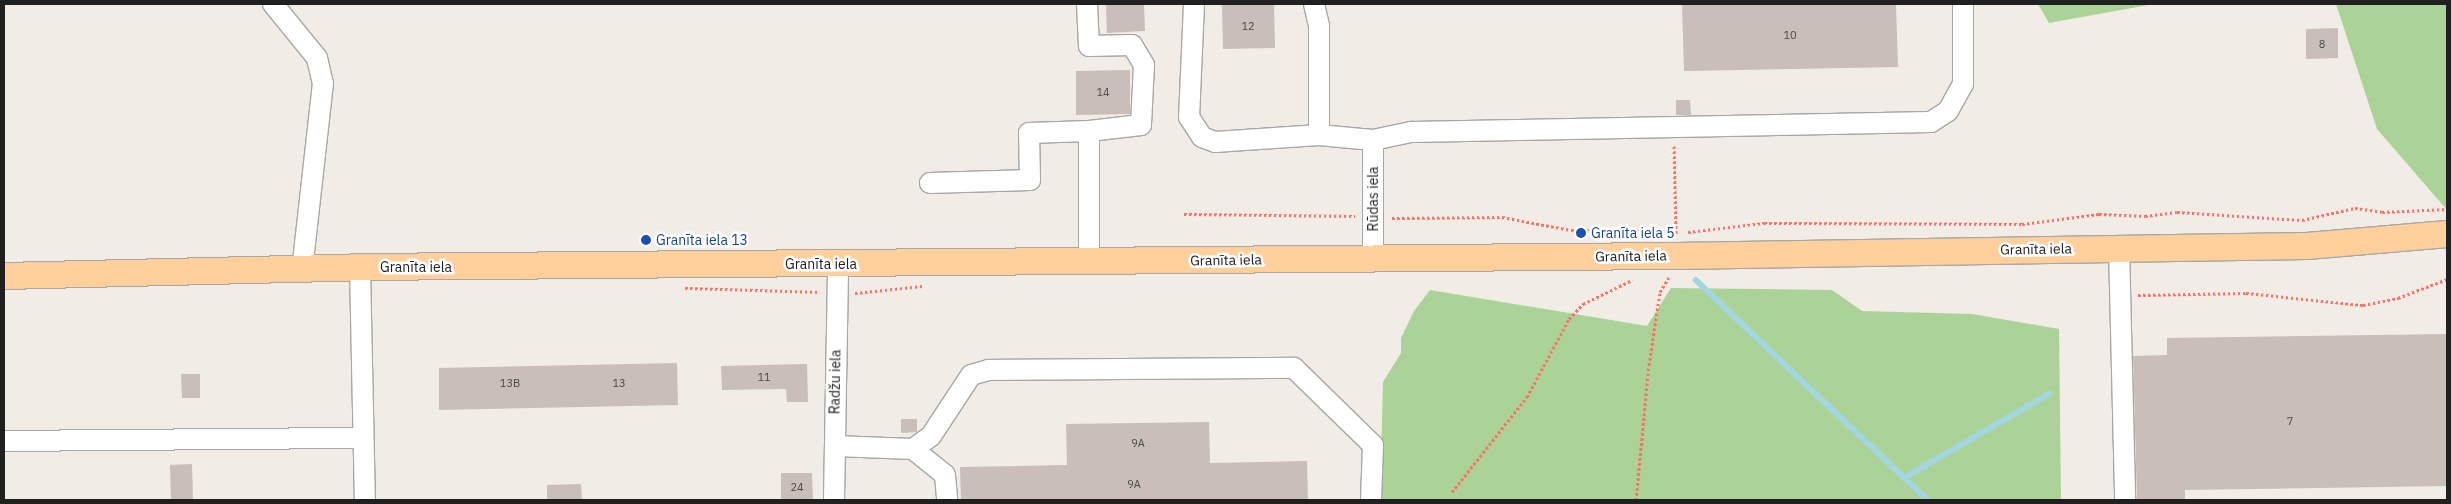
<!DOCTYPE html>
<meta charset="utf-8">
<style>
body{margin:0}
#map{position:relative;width:2451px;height:504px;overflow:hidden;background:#f1ece5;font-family:"IBM Plex Sans",sans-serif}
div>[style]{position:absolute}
.forest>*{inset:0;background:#acd397}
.stream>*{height:5.5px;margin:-2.75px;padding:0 2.75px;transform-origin:2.75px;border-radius:2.75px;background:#a2d7e2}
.building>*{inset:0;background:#c9beb8}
.path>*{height:3px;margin-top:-1.5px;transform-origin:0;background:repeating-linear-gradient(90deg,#ff7068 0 2.5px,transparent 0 5px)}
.roads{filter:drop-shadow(1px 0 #a7a7a7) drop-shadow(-1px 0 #a7a7a7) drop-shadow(0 1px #a7a7a7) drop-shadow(0 -1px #a7a7a7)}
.minor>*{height:20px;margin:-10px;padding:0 10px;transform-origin:10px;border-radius:10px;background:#fff}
.major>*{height:26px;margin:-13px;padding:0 13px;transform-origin:13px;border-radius:13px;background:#ffcf9c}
.dots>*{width:14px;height:14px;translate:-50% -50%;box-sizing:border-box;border:2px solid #fff;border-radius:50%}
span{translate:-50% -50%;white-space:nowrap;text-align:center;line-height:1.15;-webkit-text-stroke:5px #fff;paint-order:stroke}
.number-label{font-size:11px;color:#4a4846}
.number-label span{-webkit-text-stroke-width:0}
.street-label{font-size:14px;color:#202020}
.transit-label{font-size:14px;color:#164399}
.left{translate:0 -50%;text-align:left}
.frame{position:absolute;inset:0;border:5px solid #202020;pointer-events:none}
</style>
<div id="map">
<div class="forest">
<i style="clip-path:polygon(2038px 4px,2154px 4px,2049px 23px)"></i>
<i style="clip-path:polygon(2336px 4px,2447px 4px,2447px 210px,2377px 129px)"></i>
<i style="clip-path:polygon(1671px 288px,1832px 290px,1862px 311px,1972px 314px,2059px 329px,2061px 500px,1380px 500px,1383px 382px,1401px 353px,1401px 338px,1414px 311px,1430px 290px,1647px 326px)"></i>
</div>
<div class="stream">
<i style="left:1696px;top:280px;width:320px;rotate:43.5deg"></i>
<i style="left:1904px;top:478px;width:168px;rotate:-30.1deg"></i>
</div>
<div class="building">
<i style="clip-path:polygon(1106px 4px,1144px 4px,1145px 31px,1107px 33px)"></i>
<i style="clip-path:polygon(1222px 4px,1274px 4px,1275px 48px,1223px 49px)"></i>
<i style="clip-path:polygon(1682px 4px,1896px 4px,1898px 67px,1684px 71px)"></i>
<i style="clip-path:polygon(2338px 28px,2338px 58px,2306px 59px,2306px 29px)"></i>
<i style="clip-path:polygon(1130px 70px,1130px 114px,1076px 115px,1076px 71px)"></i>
<i style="clip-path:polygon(1676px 100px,1690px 100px,1691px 115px,1676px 115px)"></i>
<i style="clip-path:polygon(2447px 334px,2447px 486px,2185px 490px,2185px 500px,2137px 500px,2133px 356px,2167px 355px,2167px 338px)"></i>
<i style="clip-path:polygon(677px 363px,678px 405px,439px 410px,439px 368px)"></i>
<i style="clip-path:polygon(807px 364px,808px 402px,787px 402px,786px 389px,722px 390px,721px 366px)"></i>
<i style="clip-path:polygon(181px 374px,200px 374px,200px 398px,182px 398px)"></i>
<i style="clip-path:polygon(901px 419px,917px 419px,917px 432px,901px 433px)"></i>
<i style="clip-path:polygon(1209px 422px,1210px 463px,1307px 461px,1308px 500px,961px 500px,960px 467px,1067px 465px,1066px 424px)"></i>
<i style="clip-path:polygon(192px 464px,193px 500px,171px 500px,170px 465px)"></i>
<i style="clip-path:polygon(781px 473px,812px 473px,813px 500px,781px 500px)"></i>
<i style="clip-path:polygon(581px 484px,582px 500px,547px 500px,547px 485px)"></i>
</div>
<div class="path">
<i style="left:1674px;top:146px;width:89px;rotate:88.7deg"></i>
<i style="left:1184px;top:214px;width:171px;rotate:0.7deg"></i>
<i style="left:1392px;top:218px;width:110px;rotate:-0.5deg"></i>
<i style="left:1502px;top:217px;width:70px;rotate:10.7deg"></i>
<i style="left:1571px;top:230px;width:91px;rotate:1.3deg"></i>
<i style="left:1688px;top:232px;width:77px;rotate:-6.8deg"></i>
<i style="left:1764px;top:223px;width:258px;rotate:0.2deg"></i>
<i style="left:2022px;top:224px;width:78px;rotate:-7.4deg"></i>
<i style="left:2099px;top:214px;width:46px;rotate:2.5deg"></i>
<i style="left:2145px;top:216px;width:32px;rotate:-7deg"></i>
<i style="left:2177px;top:212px;width:125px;rotate:3.7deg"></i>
<i style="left:2302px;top:220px;width:54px;rotate:-12.8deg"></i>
<i style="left:2355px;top:208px;width:27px;rotate:8deg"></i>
<i style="left:2382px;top:212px;width:65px;rotate:-2.6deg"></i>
<i style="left:685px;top:288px;width:134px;rotate:1.7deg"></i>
<i style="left:855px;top:293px;width:68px;rotate:-5.9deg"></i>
<i style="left:2138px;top:295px;width:108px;rotate:-1.1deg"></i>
<i style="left:2246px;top:293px;width:118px;rotate:5.9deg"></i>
<i style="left:2363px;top:305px;width:36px;rotate:-11deg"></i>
<i style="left:2398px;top:298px;width:53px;rotate:-21.2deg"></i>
<i style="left:1452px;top:492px;width:121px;rotate:-51.7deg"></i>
<i style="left:1527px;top:397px;width:89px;rotate:-61.7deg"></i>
<i style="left:1569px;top:319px;width:21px;rotate:-47deg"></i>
<i style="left:1583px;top:304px;width:55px;rotate:-26.1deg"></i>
<i style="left:1636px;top:500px;width:136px;rotate:-84.5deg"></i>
<i style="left:1649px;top:365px;width:74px;rotate:-81.4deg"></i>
<i style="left:1660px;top:292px;width:17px;rotate:-59deg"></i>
</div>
<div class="roads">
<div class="minor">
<i style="left:273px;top:4px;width:70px;rotate:50.8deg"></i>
<i style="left:317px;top:58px;width:26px;rotate:77deg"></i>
<i style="left:323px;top:83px;width:187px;rotate:96.4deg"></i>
<i style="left:1087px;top:4px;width:42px;rotate:87.3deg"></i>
<i style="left:1089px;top:46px;width:43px;rotate:-1.3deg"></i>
<i style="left:1132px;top:45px;width:23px;rotate:59deg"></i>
<i style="left:1144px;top:65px;width:60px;rotate:92.9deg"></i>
<i style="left:1141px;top:125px;width:52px;rotate:173.4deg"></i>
<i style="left:1089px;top:131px;width:131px;rotate:90deg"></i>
<i style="left:1194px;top:4px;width:113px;rotate:92.5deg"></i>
<i style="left:1189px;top:117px;width:24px;rotate:57deg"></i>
<i style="left:1202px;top:137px;width:14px;rotate:21deg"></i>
<i style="left:1215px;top:142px;width:104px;rotate:-3.9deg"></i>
<i style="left:1319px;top:135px;width:54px;rotate:5.3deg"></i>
<i style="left:1373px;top:140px;width:40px;rotate:-12deg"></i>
<i style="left:1412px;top:132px;width:519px;rotate:-1.1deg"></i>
<i style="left:1931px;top:122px;width:20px;rotate:-33deg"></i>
<i style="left:1948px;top:111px;width:31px;rotate:-61deg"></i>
<i style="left:1963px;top:84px;width:80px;rotate:-90deg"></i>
<i style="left:1314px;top:4px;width:23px;rotate:77deg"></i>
<i style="left:1319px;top:26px;width:109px;rotate:90deg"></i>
<i style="left:1373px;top:140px;width:119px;rotate:90deg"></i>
<i style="left:930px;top:183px;width:100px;rotate:-1.7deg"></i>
<i style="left:1030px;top:180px;width:47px;rotate:-91.2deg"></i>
<i style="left:1029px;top:133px;width:60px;rotate:-1.9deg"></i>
<i style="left:2119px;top:247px;width:253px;rotate:88.6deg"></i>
<i style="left:360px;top:267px;width:233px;rotate:88.8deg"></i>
<i style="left:4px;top:441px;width:359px;rotate:-0.5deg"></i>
<i style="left:835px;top:446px;width:78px;rotate:2.2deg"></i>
<i style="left:913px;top:449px;width:41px;rotate:39.1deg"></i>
<i style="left:945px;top:475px;width:25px;rotate:85deg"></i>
<i style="left:913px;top:449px;width:22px;rotate:-36deg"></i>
<i style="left:931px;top:436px;width:73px;rotate:-56.7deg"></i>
<i style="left:971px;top:375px;width:18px;rotate:-16deg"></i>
<i style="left:988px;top:370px;width:306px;rotate:-0.4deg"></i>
<i style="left:1294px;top:368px;width:110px;rotate:44.3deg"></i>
<i style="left:1373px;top:445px;width:55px;rotate:92.1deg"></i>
<i style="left:834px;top:500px;width:236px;rotate:-89deg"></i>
</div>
<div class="major">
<i style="left:4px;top:276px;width:356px;rotate:-1.4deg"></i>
<i style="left:360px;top:267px;width:1317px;rotate:-0.48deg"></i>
<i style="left:1677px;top:256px;width:630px;rotate:-0.91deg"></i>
<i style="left:2307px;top:246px;width:141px;rotate:-4.9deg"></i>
</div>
</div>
<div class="dots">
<i style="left:1581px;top:233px;background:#1a4fb4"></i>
<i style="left:646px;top:240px;background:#1a4fb4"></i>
</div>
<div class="number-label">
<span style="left:1248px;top:26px">12</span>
<span style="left:1790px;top:35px">10</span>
<span style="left:2322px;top:44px">8</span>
<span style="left:1103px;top:92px">14</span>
<span style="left:764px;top:377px">11</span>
<span style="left:510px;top:383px">13B</span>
<span style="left:619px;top:383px">13</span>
<span style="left:2290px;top:421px">7</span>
<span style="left:1138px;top:443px">9A</span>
<span style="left:1134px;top:484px">9A</span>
<span style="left:797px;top:487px">24</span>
</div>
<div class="street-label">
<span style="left:1373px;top:199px;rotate:-90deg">Rūdas iela</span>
<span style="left:2036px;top:249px;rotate:-1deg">Granīta iela</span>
<span style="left:1631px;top:256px;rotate:-1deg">Granīta iela</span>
<span style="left:1226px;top:260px;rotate:-1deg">Granīta iela</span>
<span style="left:821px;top:264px">Granīta iela</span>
<span style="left:416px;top:267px">Granīta iela</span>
<span style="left:835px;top:382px;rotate:-89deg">Radžu iela</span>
</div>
<div class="transit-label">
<span class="left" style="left:1591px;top:233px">Granīta iela 5</span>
<span class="left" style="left:656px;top:240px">Granīta iela 13</span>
</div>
<div class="frame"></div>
</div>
